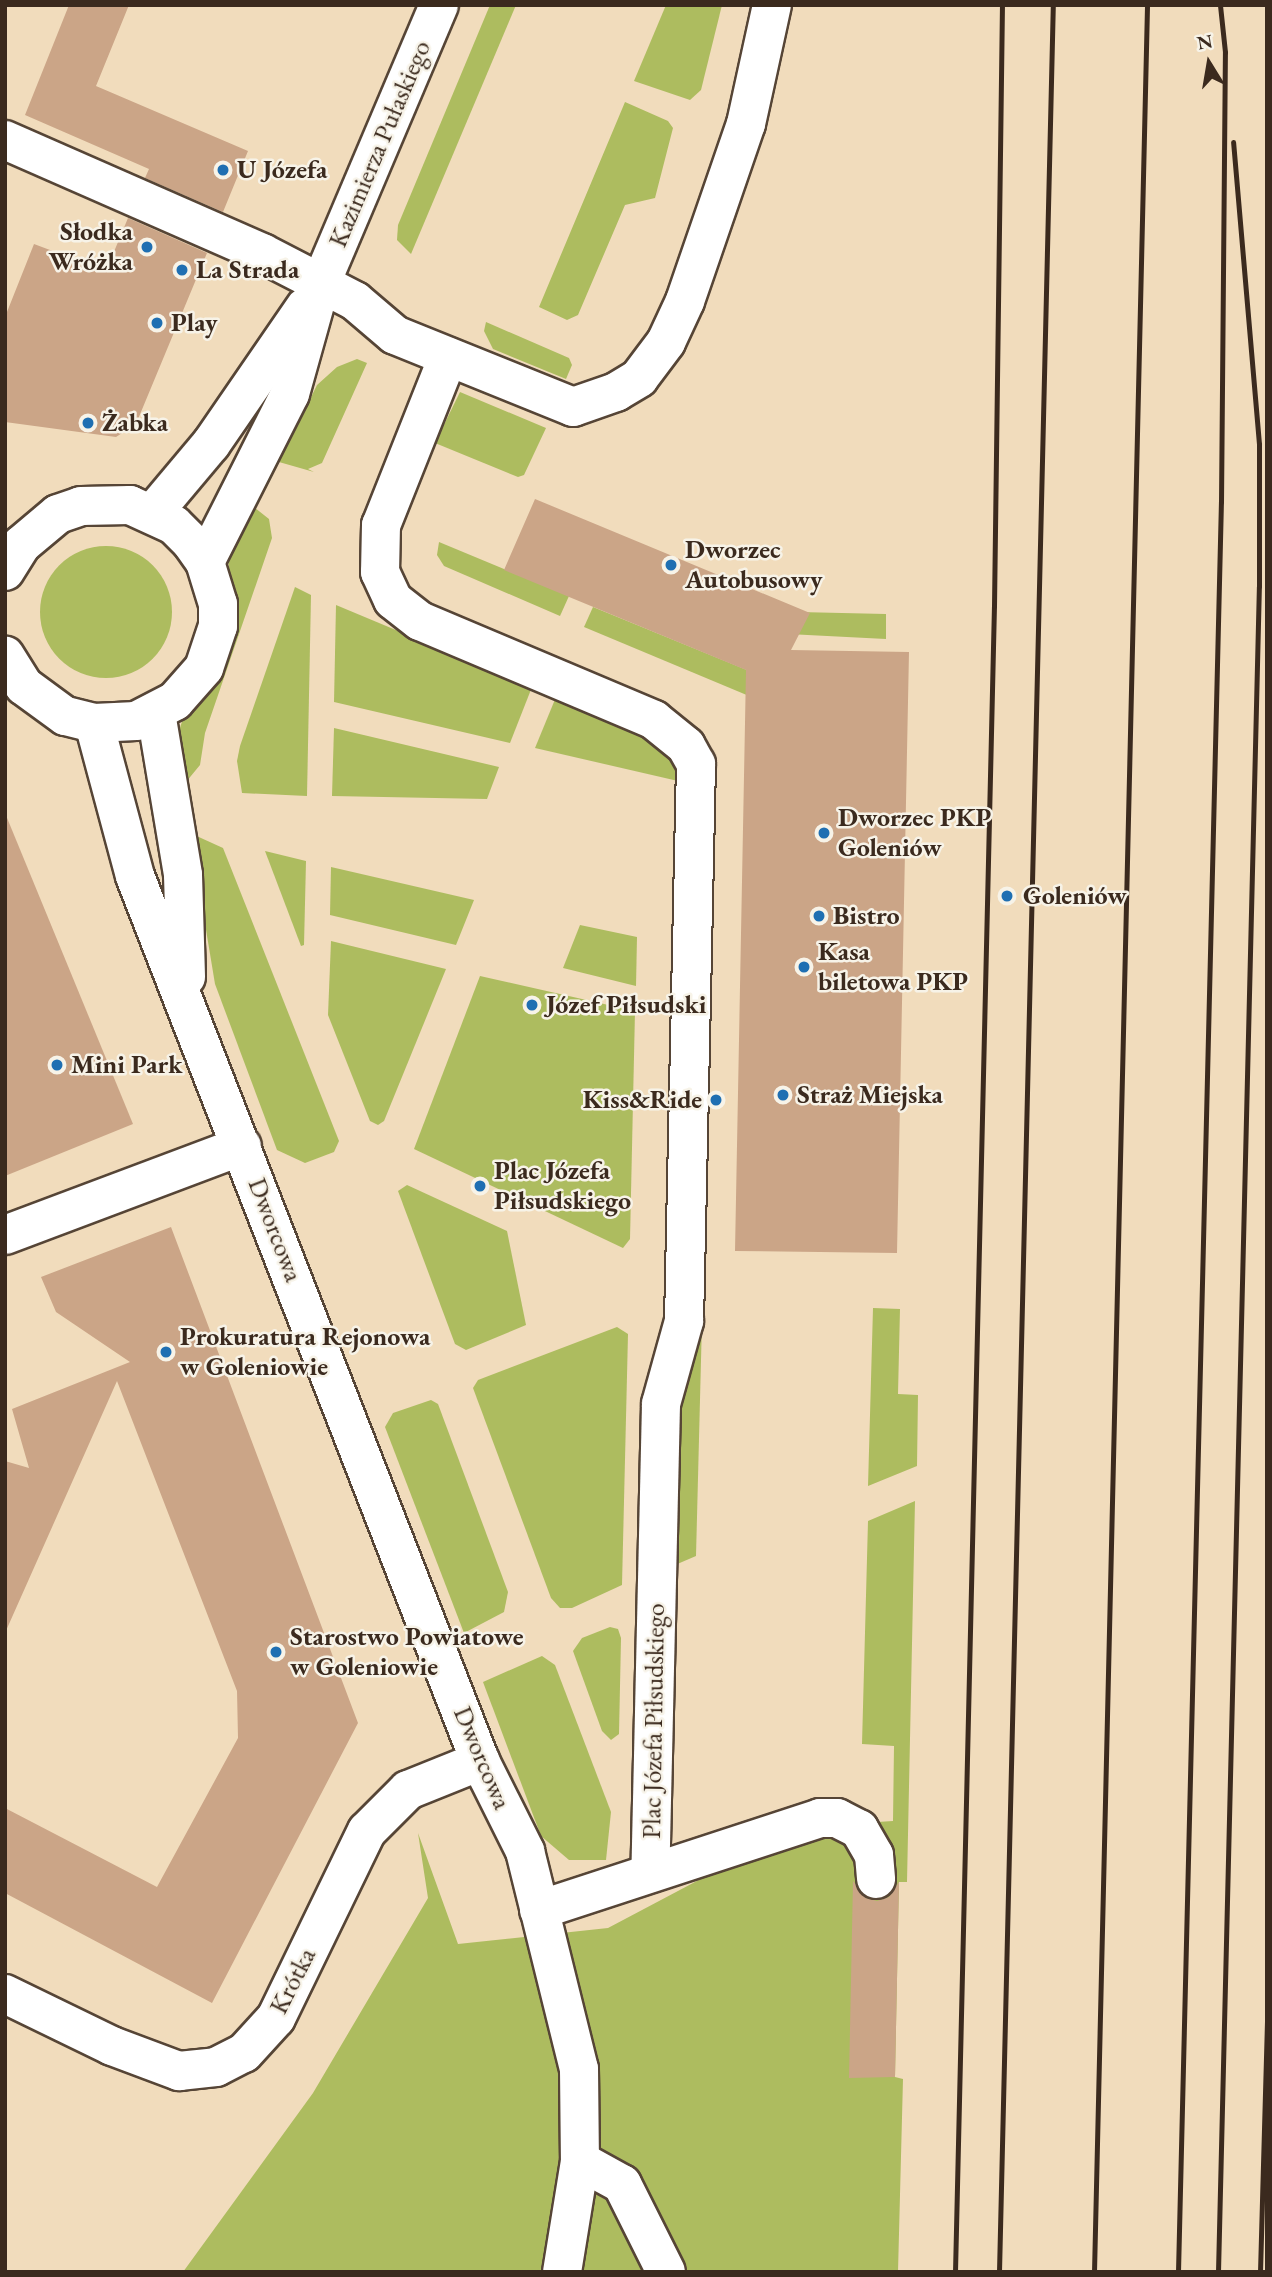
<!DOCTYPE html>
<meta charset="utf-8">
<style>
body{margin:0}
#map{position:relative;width:1272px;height:2277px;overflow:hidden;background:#f1dcbc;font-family:"EB Garamond",serif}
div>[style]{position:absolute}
.green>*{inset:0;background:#adbc5f}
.round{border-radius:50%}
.building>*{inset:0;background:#cba587}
.roads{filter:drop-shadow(2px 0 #564536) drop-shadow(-2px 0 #564536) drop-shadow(0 2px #564536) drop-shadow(0 -2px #564536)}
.minor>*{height:38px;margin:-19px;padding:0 19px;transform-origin:19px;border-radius:19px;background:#fff}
.rail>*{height:5px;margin:-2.5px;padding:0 2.5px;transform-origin:2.5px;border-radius:2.5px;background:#3b2a1e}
.dots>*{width:19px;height:19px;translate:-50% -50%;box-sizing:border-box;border:4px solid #f7f3e8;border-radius:50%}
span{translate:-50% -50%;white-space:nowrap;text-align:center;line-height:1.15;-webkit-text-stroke:5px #f7f3e8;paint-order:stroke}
.street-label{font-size:26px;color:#3b2a1e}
.poi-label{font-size:26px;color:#3b2a1e;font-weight:700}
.left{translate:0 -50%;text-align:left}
.right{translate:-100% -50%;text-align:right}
.frame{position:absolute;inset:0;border:7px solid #3b2a1e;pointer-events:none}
.north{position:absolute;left:1174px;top:28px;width:70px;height:70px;-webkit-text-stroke:5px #f7f3e8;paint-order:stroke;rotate:349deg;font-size:19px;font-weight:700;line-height:28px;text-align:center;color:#3b2a1e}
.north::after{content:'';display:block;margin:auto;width:24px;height:32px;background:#3b2a1e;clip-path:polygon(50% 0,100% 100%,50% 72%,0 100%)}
</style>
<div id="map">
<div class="green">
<i style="clip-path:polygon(490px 5px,516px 5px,411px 254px,397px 240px,398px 225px)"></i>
<i style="clip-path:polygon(666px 5px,722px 5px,701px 90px,690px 100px,634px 81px)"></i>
<i style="clip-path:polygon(625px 102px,668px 121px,673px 128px,655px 198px,625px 205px,578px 315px,567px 320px,539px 307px)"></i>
<i style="clip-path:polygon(486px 322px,569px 358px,572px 365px,566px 379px,493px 349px,484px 331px)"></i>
<i style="clip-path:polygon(357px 359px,367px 363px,322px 463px,308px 469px,314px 472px,279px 462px,317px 385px,337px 367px)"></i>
<i style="clip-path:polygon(460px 392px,546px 428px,524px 475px,518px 477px,435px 443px)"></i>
<i style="clip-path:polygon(250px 504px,269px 519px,272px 538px,205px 733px,200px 765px,186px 782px,176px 740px,229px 577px,228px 553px)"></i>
<i style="clip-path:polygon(439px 542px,569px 596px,560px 616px,444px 566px,437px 555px)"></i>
<i class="round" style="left:40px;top:546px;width:132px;height:132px"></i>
<i style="clip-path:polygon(295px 587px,311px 595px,307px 796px,242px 793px,237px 761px,240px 746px)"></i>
<i style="clip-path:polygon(336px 605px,532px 687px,510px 743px,334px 702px)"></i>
<i style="clip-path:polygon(593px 607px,776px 682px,766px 703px,584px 627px)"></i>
<i style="clip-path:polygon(798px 612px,886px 614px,886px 639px,788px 634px)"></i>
<i style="clip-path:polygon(556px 697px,638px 731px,672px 759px,678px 781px,535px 748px)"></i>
<i style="clip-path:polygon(334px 728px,499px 767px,487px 799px,332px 796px)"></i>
<i style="clip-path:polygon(190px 833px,223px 848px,339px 1141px,334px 1152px,305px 1163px,277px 1150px,215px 984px)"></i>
<i style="clip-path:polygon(265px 851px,306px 861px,304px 945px,301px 946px)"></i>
<i style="clip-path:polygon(331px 867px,474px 900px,456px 945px,330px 915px)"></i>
<i style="clip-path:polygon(580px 925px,637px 937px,636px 986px,563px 968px)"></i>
<i style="clip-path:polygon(331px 941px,446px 969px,384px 1121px,378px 1125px,370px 1121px,328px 1015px)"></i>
<i style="clip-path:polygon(480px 976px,635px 1011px,630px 1239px,623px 1248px,414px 1149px)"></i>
<i style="clip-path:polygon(407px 1185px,507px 1231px,526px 1325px,466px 1350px,455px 1344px,398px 1191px)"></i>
<i style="clip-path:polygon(873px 1308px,900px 1309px,898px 1394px,918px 1395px,917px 1466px,868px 1486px)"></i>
<i style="clip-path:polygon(702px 1321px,696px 1556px,675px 1565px,678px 1408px)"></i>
<i style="clip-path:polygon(617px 1327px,628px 1334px,622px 1585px,572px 1608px,560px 1608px,551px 1598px,473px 1388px,478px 1380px)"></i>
<i style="clip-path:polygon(431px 1400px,438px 1404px,508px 1592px,504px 1612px,464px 1633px,385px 1427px,393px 1413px)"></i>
<i style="clip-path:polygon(915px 1501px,907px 1882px,899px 1882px,895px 2077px,903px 2079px,898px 2272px,183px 2272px,313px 2093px,428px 1898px,418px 1833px,458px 1944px,608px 1928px,799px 1827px,893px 1821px,894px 1746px,862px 1744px,868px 1521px)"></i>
<i style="clip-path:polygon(610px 1627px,618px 1629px,621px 1638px,619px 1734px,611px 1740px,602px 1731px,573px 1651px,582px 1638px)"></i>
<i style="clip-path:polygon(542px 1656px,555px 1665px,611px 1812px,606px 1860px,569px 1860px,541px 1836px,483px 1682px)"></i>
</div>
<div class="building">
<i style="clip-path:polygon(69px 5px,129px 5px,96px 86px,248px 151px,223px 212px,145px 178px,149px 169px,25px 115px)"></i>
<i style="clip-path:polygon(128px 218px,207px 253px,136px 424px,116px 437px,5px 422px,5px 317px,34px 244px,106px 271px)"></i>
<i style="clip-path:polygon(535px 499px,810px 613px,791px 650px,909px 652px,897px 1253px,735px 1251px,746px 670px,504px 570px)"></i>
<i style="clip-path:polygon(5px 813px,133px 1124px,5px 1176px)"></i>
<i style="clip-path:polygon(171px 1227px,358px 1723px,212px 2003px,5px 1893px,5px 1808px,157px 1887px,238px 1738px,237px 1691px,117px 1381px,5px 1633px,5px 1461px,29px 1468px,12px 1409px,130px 1362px,56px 1312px,41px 1277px)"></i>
<i style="clip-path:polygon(853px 1881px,866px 1898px,877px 1901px,889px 1897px,899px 1882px,895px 2077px,849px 2078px)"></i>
</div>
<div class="roads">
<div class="minor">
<i style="left:5px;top:140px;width:281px;rotate:23.7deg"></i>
<i style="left:262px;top:253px;width:105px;rotate:27.3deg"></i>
<i style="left:355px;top:301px;width:52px;rotate:40.4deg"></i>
<i style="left:395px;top:335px;width:192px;rotate:22deg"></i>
<i style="left:573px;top:407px;width:46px;rotate:-19.2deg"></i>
<i style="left:616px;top:392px;width:27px;rotate:-31deg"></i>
<i style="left:639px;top:378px;width:45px;rotate:-53.1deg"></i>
<i style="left:666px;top:342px;width:45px;rotate:-65.1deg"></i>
<i style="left:685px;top:301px;width:187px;rotate:-71deg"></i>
<i style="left:746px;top:124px;width:122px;rotate:-77.7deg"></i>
<i style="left:448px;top:357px;width:181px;rotate:111.7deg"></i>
<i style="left:381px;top:525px;width:47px;rotate:91.2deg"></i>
<i style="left:380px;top:572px;width:31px;rotate:65deg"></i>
<i style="left:393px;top:600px;width:34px;rotate:38deg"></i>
<i style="left:420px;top:621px;width:254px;rotate:22.9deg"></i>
<i style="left:654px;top:720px;width:41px;rotate:39.1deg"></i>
<i style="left:686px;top:746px;width:21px;rotate:61deg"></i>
<i style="left:696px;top:764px;width:557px;rotate:91.23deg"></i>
<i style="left:684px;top:1321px;width:86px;rotate:105.5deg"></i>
<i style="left:661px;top:1404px;width:469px;rotate:91.3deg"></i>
<i style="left:153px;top:513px;width:90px;rotate:-50deg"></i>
<i style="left:211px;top:444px;width:166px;rotate:-55.5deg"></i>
<i style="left:205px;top:562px;width:188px;rotate:-63.2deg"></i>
<i style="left:290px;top:394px;width:115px;rotate:-74.4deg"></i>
<i style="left:321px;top:283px;width:302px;rotate:-67deg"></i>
<i style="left:5px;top:571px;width:31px;rotate:-58deg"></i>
<i style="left:21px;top:545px;width:48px;rotate:-40deg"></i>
<i style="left:58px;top:514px;width:24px;rotate:-19deg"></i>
<i style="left:81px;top:506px;width:49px;rotate:-1.2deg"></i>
<i style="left:130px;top:505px;width:48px;rotate:24.4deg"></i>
<i style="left:174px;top:525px;width:24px;rotate:45deg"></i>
<i style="left:191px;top:542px;width:24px;rotate:55deg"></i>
<i style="left:205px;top:562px;width:44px;rotate:72.8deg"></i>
<i style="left:218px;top:604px;width:22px;rotate:90deg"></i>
<i style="left:218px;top:626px;width:44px;rotate:108.4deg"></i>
<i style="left:204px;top:668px;width:44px;rotate:131.3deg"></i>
<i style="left:175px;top:701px;width:44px;rotate:152.9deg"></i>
<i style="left:136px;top:721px;width:42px;rotate:177.3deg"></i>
<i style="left:94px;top:723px;width:30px;rotate:-166deg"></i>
<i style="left:65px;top:716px;width:51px;rotate:-143.8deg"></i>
<i style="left:24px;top:686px;width:36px;rotate:-122deg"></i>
<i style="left:156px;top:713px;width:164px;rotate:80.5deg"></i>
<i style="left:183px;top:875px;width:102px;rotate:88.3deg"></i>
<i style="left:94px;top:723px;width:158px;rotate:75deg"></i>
<i style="left:135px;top:876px;width:950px;rotate:68.7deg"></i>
<i style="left:480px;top:1761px;width:101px;rotate:63.4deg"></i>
<i style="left:525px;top:1851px;width:225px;rotate:76.1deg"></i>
<i style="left:579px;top:2069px;width:92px;rotate:89.4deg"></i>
<i style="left:580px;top:2161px;width:112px;rotate:99.2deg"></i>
<i style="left:5px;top:1235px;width:253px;rotate:-20.6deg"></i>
<i style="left:539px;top:1910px;width:296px;rotate:-18.1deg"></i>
<i style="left:820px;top:1818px;width:17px"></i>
<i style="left:837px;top:1818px;width:25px;rotate:27deg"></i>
<i style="left:859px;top:1829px;width:30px;rotate:60deg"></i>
<i style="left:874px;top:1855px;width:24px;rotate:85deg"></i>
<i style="left:5px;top:1994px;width:119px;rotate:25.9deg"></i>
<i style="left:112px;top:2046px;width:72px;rotate:20.5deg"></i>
<i style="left:179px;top:2071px;width:37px;rotate:-6deg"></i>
<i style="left:216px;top:2067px;width:31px;rotate:-27deg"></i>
<i style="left:244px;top:2053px;width:47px;rotate:-47.6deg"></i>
<i style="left:276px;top:2018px;width:208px;rotate:-64.1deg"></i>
<i style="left:367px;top:1831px;width:58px;rotate:-45deg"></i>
<i style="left:408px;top:1790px;width:78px;rotate:-21.9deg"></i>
<i style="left:580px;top:2161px;width:48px;rotate:28.7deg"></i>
<i style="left:622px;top:2184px;width:98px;rotate:63.4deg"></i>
</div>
</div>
<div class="rail">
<i style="left:955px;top:2272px;width:1666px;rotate:-88.66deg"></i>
<i style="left:994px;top:606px;width:601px;rotate:-89.24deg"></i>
<i style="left:999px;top:2272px;width:2268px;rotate:-88.64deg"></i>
<i style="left:1094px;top:2272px;width:2268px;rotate:-88.66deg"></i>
<i style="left:1178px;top:2272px;width:1771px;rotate:-88.61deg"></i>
<i style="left:1221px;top:502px;width:450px;rotate:-89.5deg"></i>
<i style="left:1225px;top:52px;width:47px;rotate:-96.1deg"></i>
<i style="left:1218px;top:2272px;width:1686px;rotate:-88.61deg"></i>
<i style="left:1259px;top:586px;width:142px;rotate:-90deg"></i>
<i style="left:1259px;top:444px;width:303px;rotate:-94.9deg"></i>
<i style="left:1260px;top:2272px;width:256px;rotate:-88.4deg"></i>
</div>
<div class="dots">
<i style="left:223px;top:170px;background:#1f6fb2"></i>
<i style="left:147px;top:247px;background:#1f6fb2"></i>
<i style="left:182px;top:270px;background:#1f6fb2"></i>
<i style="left:157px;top:323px;background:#1f6fb2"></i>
<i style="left:88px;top:423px;background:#1f6fb2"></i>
<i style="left:671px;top:565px;background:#1f6fb2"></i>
<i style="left:824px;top:833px;background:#1f6fb2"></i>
<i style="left:1007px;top:896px;background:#1f6fb2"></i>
<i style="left:819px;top:916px;background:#1f6fb2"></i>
<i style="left:804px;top:967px;background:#1f6fb2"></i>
<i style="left:532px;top:1005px;background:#1f6fb2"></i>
<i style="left:57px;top:1065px;background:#1f6fb2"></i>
<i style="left:783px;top:1095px;background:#1f6fb2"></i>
<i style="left:716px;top:1100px;background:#1f6fb2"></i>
<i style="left:480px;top:1186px;background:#1f6fb2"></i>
<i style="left:166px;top:1352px;background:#1f6fb2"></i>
<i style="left:276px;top:1652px;background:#1f6fb2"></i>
</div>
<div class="street-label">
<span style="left:380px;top:144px;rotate:-67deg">Kazimierza Pułaskiego</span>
<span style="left:275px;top:1230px;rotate:69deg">Dworcowa</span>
<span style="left:654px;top:1721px;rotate:-89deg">Plac Józefa Piłsudskiego</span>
<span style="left:482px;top:1758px;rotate:67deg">Dworcowa</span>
<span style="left:293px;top:1981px;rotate:-63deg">Krótka</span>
</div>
<div class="poi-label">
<span class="left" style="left:237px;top:170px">U Józefa</span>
<span class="right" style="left:133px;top:247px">Słodka<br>Wróżka</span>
<span class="left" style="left:196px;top:270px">La Strada</span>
<span class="left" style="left:171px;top:323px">Play</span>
<span class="left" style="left:102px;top:423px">Żabka</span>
<span class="left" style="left:685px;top:565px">Dworzec<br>Autobusowy</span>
<span class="left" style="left:838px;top:833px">Dworzec PKP<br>Goleniów</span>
<span class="left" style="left:1023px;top:896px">Goleniów</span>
<span class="left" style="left:833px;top:916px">Bistro</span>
<span class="left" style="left:818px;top:967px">Kasa<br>biletowa PKP</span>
<span class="left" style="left:546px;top:1005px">Józef Piłsudski</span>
<span class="left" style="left:71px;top:1065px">Mini Park</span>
<span class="left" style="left:797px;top:1095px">Straż Miejska</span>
<span class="right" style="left:702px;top:1100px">Kiss&amp;Ride</span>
<span class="left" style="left:494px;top:1186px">Plac Józefa<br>Piłsudskiego</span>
<span class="left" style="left:180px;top:1352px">Prokuratura Rejonowa<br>w Goleniowie</span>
<span class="left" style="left:290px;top:1652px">Starostwo Powiatowe<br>w Goleniowie</span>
</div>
<div class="frame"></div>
<div class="north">N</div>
</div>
